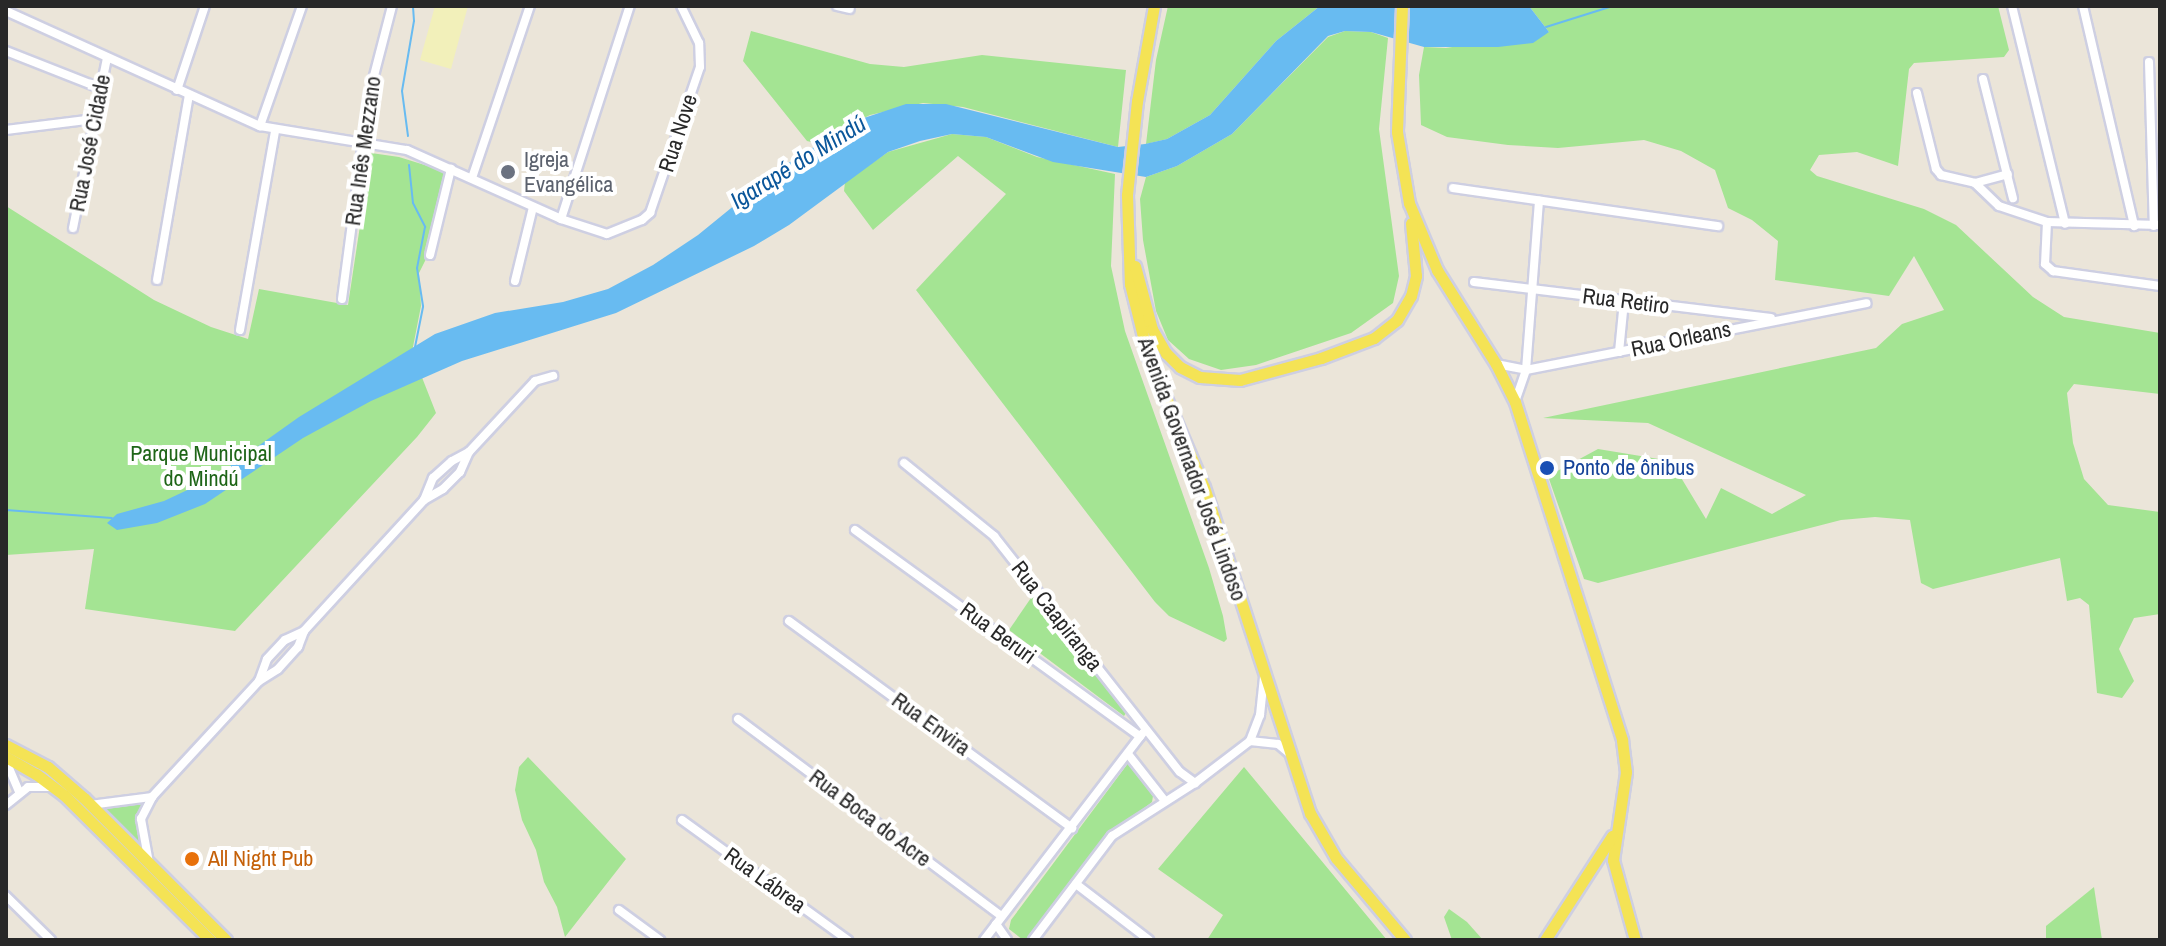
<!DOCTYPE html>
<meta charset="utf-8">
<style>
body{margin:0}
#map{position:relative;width:2166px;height:946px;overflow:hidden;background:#ebe5d9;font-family:"Archivo Narrow",sans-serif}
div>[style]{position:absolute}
.green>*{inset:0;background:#a4e493}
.sand>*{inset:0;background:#f2f0ba}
.water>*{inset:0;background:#68bbf1}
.stream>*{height:2px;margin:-1px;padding:0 1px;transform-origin:1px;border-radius:1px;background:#68bbf1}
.roads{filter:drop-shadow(2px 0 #cecfe2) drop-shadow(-2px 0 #cecfe2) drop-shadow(0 2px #cecfe2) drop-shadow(0 -2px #cecfe2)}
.minor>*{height:8px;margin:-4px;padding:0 4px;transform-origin:4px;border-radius:4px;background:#fff}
.major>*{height:11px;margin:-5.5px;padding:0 5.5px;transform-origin:5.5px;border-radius:5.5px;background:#f4e355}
.dots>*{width:22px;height:22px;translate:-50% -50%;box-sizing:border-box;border:4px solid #fff;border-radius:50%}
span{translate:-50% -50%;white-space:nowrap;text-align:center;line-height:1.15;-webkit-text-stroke:8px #fff;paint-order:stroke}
.street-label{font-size:22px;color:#282828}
.worship-label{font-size:22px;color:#5b616d}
.left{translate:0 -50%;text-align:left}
.park-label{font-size:22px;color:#1e6517}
.transit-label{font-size:22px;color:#164399}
.food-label{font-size:22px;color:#c56008}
.water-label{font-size:24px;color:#0a569a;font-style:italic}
.frame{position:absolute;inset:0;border:8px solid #282828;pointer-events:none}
</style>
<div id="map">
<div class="green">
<i style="clip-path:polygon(1168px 6px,1320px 6px,1276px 41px,1210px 115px,1167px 139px,1146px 144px,1156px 60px)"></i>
<i style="clip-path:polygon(1529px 6px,1998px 6px,2009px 50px,2004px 57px,1914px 63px,1909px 69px,1898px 166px,1857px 152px,1819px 155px,1810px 170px,1817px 176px,1924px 209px,1956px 225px,2033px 297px,2064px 317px,2160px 333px,2160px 394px,2074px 384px,2067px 393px,2073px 443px,2084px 479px,2108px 505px,2160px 512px,2160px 614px,2134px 618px,2119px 649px,2134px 681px,2122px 698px,2097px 693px,2089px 605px,2080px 598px,2067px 601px,2060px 558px,1933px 589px,1921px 583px,1910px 520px,1875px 517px,1841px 520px,1598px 583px,1584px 579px,1548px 476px,1598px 449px,1671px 461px,1706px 519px,1721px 488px,1772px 514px,1806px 495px,1648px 423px,1543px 418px,1876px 348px,1902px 324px,1944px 310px,1914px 256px,1889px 296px,1775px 280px,1778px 241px,1752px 220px,1728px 208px,1715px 170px,1681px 151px,1644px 140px,1558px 148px,1508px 145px,1447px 137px,1421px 125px,1419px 75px,1424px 47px,1446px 48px,1549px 32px)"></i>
<i style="clip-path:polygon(751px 31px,870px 64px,904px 67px,982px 55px,1126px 70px,1118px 147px,963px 107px,923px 103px,870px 115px,815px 143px,807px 141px,743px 61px)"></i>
<i style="clip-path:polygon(1345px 31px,1371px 32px,1388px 38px,1379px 129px,1399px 276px,1393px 303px,1351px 333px,1256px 365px,1221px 370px,1189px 359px,1168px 340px,1156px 311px,1143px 240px,1140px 199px,1146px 177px,1177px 166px,1232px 134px,1328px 37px)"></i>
<i style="clip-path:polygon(952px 134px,986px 137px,1037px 157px,1115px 174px,1111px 266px,1125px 331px,1209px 568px,1223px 616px,1227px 639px,1224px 642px,1169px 616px,1155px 602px,916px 290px,1006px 194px,958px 156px,873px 230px,844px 191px,845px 182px,888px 152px)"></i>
<i style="clip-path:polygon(371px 153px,399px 157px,447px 172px,426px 259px,419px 273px,421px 306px,412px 352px,436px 413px,417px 437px,235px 631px,85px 609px,94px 549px,6px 555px,6px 206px,154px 300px,211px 327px,248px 339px,259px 289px,348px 305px)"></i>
<i style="clip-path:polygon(1033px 595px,1128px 710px,1124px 716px,1009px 630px)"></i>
<i style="clip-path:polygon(528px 757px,626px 859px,565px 937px,557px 907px,544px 882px,536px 850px,522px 820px,515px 790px,519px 767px)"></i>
<i style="clip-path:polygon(1129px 762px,1153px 796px,1152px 802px,1113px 832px,1030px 940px,1023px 940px,1009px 929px,1011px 920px)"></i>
<i style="clip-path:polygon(1244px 767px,1387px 940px,1207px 940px,1223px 915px,1158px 869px)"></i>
<i style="clip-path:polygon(147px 802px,138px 819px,144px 851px,97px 810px,98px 804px)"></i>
<i style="clip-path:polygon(2094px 887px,2102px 940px,2046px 940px,2046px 926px)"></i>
<i style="clip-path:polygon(1449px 909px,1467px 922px,1483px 940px,1452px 940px,1444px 917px)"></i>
</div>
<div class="sand">
<i style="clip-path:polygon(435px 6px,468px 6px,451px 69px,420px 60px)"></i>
</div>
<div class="water">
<i style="clip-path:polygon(1320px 6px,1529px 6px,1549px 32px,1533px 43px,1498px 47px,1424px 47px,1371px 32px,1345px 31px,1328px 36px,1232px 134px,1177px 166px,1146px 177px,1053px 162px,986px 137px,952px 134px,920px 141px,888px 152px,789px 225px,754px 246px,616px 313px,462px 361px,371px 401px,303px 438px,205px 504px,157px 523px,117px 530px,107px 523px,117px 514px,164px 501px,213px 478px,299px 417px,435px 334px,495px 313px,563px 302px,608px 289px,653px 265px,698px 235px,779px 169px,855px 121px,906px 104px,946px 104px,1118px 147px,1145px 144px,1167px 139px,1210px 115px,1276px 41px)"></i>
</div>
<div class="stream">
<i style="left:1546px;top:27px;width:70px;rotate:-17.4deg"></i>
<i style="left:408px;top:136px;width:45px;rotate:-97.6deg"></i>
<i style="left:402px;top:91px;width:71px;rotate:-80.3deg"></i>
<i style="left:414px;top:21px;width:15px;rotate:-94deg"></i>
<i style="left:409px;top:165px;width:38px;rotate:84deg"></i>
<i style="left:413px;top:203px;width:27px;rotate:63deg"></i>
<i style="left:425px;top:227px;width:42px;rotate:101deg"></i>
<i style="left:417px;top:268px;width:39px;rotate:81deg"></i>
<i style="left:423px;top:307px;width:41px;rotate:101.3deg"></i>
<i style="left:6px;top:510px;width:106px;rotate:4.3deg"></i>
</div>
<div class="roads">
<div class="minor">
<i style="left:837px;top:6px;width:13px;rotate:13deg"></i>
<i style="left:2012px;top:6px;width:224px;rotate:76.3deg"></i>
<i style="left:2083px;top:6px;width:226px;rotate:76.9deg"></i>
<i style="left:6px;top:11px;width:279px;rotate:24.4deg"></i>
<i style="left:260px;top:126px;width:149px;rotate:9.3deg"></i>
<i style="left:407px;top:150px;width:169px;rotate:24.1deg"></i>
<i style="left:561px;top:219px;width:48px;rotate:18.1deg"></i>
<i style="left:607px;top:234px;width:38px;rotate:-22deg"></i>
<i style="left:642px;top:220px;width:11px;rotate:-41deg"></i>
<i style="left:650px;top:213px;width:154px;rotate:-71.1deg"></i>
<i style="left:700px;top:67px;width:24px;rotate:-92deg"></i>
<i style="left:699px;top:43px;width:41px;rotate:-115.9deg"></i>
<i style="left:6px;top:51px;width:101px;rotate:21.5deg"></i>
<i style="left:2149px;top:62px;width:164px;rotate:88.3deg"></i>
<i style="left:1983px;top:79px;width:123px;rotate:75.9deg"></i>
<i style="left:177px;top:90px;width:89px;rotate:-71.6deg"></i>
<i style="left:1917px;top:93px;width:78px;rotate:76deg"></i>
<i style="left:1936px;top:169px;width:8px;rotate:50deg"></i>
<i style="left:1941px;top:175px;width:35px;rotate:13deg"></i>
<i style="left:1975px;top:183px;width:34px;rotate:-15deg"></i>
<i style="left:260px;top:126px;width:127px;rotate:-70.7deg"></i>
<i style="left:6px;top:130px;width:89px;rotate:-7.1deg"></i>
<i style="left:472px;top:178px;width:182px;rotate:-71.4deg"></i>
<i style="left:1975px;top:183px;width:33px;rotate:44deg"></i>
<i style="left:1999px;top:206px;width:51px;rotate:18.4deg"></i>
<i style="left:2047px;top:222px;width:113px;rotate:1.5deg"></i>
<i style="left:1453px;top:188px;width:268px;rotate:8.2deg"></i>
<i style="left:561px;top:219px;width:224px;rotate:-72.1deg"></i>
<i style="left:2047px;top:222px;width:42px;rotate:92.7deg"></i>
<i style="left:2045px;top:264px;width:11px;rotate:41deg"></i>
<i style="left:2053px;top:271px;width:108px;rotate:8deg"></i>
<i style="left:73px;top:228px;width:173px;rotate:-78.7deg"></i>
<i style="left:430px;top:255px;width:89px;rotate:-76.3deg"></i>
<i style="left:157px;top:280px;width:188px;rotate:-80.2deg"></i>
<i style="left:515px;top:281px;width:76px;rotate:-76.3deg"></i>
<i style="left:1474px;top:282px;width:299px;rotate:6.9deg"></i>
<i style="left:342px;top:299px;width:206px;rotate:-82.5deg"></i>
<i style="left:369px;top:95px;width:92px;rotate:-75.5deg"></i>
<i style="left:240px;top:330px;width:202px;rotate:-80deg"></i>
<i style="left:1619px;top:352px;width:51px;rotate:-84.4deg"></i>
<i style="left:1496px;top:364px;width:31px;rotate:11deg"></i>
<i style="left:1526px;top:370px;width:347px;rotate:-11.1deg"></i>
<i style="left:1515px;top:402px;width:34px;rotate:-71deg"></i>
<i style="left:1526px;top:370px;width:170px;rotate:-85.6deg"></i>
<i style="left:904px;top:463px;width:116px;rotate:39deg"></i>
<i style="left:994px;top:536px;width:300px;rotate:51.8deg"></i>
<i style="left:1180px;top:772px;width:19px;rotate:36deg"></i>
<i style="left:424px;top:500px;width:24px;rotate:-68deg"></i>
<i style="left:433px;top:478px;width:25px;rotate:-42deg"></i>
<i style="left:452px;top:461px;width:19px;rotate:-28deg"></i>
<i style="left:855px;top:530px;width:352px;rotate:35.9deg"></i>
<i style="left:789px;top:621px;width:351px;rotate:36.2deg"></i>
<i style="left:259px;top:681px;width:23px;rotate:-70deg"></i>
<i style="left:267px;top:659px;width:26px;rotate:-47deg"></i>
<i style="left:285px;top:640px;width:21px;rotate:-25deg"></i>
<i style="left:738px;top:719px;width:329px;rotate:36.8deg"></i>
<i style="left:1250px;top:741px;width:28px;rotate:6deg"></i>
<i style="left:1278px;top:744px;width:16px;rotate:40deg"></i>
<i style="left:1128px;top:754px;width:60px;rotate:51.8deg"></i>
<i style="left:6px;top:761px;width:33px;rotate:67deg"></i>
<i style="left:6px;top:805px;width:28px;rotate:-39deg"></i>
<i style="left:28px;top:787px;width:22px"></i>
<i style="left:90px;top:805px;width:63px;rotate:-7.4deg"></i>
<i style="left:682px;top:820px;width:205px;rotate:35.9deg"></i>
<i style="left:149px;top:863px;width:45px;rotate:-100.3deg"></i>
<i style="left:141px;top:819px;width:25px;rotate:-63deg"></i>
<i style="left:152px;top:797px;width:158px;rotate:-47.3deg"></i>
<i style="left:259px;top:681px;width:22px;rotate:-32deg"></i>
<i style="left:278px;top:669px;width:30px;rotate:-48deg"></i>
<i style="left:298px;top:647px;width:17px;rotate:-69deg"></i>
<i style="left:304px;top:631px;width:178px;rotate:-47.5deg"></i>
<i style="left:424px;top:500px;width:22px;rotate:-30deg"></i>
<i style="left:443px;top:489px;width:24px;rotate:-45deg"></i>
<i style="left:460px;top:472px;width:22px;rotate:-66deg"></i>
<i style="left:469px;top:452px;width:97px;rotate:-47.1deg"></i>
<i style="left:535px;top:381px;width:19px;rotate:-16deg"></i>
<i style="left:1076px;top:884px;width:92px;rotate:37.5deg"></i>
<i style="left:6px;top:896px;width:63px;rotate:44.4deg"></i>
<i style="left:619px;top:910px;width:51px;rotate:36.2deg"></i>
<i style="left:996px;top:924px;width:19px;rotate:55deg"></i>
<i style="left:984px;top:940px;width:261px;rotate:-52.5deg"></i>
<i style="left:1033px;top:940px;width:131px;rotate:-52.8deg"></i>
<i style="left:1112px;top:836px;width:98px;rotate:-32.6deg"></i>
<i style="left:1195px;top:783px;width:69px;rotate:-37.4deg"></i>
<i style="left:1250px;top:741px;width:28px;rotate:-69deg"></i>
<i style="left:1260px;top:715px;width:37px;rotate:-84deg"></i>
</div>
<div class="major">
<i style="left:1154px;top:6px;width:97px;rotate:100.1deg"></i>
<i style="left:1137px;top:101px;width:95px;rotate:96.1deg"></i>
<i style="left:1127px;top:195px;width:89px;rotate:88.1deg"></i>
<i style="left:1130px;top:284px;width:74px;rotate:76deg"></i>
<i style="left:1148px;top:356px;width:142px;rotate:66.9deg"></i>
<i style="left:1204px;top:487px;width:343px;rotate:72deg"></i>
<i style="left:1310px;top:813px;width:52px;rotate:60deg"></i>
<i style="left:1336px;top:858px;width:107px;rotate:49.9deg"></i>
<i style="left:1402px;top:6px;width:126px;rotate:92.3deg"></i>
<i style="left:1397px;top:132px;width:72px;rotate:80.4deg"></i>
<i style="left:1409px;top:203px;width:73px;rotate:67.3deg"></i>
<i style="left:1437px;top:270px;width:111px;rotate:57.9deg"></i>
<i style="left:1496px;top:364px;width:42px;rotate:63.4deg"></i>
<i style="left:1515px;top:402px;width:355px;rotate:72.4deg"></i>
<i style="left:1622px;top:740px;width:32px;rotate:83deg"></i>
<i style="left:1626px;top:772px;width:89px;rotate:98.4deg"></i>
<i style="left:1613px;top:860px;width:83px;rotate:74.6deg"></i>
<i style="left:1135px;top:266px;width:65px;rotate:74.9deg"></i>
<i style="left:1152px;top:329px;width:28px;rotate:60deg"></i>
<i style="left:1166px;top:353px;width:20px;rotate:45deg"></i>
<i style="left:1180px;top:367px;width:22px;rotate:27deg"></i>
<i style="left:1200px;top:377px;width:40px;rotate:4.3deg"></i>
<i style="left:1240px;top:380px;width:84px;rotate:-15.2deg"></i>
<i style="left:1321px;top:358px;width:57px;rotate:-20.7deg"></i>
<i style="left:1374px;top:338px;width:29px;rotate:-38deg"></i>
<i style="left:1397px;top:320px;width:28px;rotate:-60deg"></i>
<i style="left:1411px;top:296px;width:21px;rotate:-76deg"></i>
<i style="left:1416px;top:276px;width:53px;rotate:-95.4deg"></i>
<i style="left:6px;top:745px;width:47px;rotate:27.6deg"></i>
<i style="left:48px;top:767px;width:48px;rotate:40.7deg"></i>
<i style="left:84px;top:798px;width:201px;rotate:45deg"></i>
<i style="left:6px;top:757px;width:34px;rotate:30deg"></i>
<i style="left:36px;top:774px;width:35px;rotate:37deg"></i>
<i style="left:64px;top:795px;width:206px;rotate:44.8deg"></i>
<i style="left:1545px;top:940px;width:124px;rotate:-57.2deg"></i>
</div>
</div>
<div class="dots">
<i style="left:508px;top:172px;background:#6b7280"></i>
<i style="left:1547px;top:468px;background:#1a4fb4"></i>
<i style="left:192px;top:859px;background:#e8710a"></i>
</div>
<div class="street-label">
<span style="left:678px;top:133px;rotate:-72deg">Rua Nove</span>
<span style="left:90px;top:143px;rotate:-79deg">Rua José Cidade</span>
<span style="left:363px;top:151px;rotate:-82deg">Rua Inês Mezzano</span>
<span style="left:1626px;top:301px;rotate:7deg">Rua Retiro</span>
<span style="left:1681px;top:339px;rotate:-12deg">Rua Orleans</span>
<span style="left:1192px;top:469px;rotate:70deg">Avenida Governador José Lindoso</span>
<span style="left:1057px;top:616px;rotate:52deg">Rua Caapiranga</span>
<span style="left:998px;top:633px;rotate:36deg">Rua Beruri</span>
<span style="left:931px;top:724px;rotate:36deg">Rua Envira</span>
<span style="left:870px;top:818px;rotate:37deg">Rua Boca do Acre</span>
<span style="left:765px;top:880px;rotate:36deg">Rua Lábrea</span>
</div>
<div class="worship-label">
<span class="left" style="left:524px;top:172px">Igreja<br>Evangélica</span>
</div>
<div class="park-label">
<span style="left:201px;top:466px">Parque Municipal<br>do Mindú</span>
</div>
<div class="transit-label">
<span class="left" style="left:1563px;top:468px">Ponto de ônibus</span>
</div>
<div class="food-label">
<span class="left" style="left:208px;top:859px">All Night Pub</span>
</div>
<div class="water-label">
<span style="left:798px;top:162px;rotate:-32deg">Igarapé do Mindú</span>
</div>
<div class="frame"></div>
</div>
